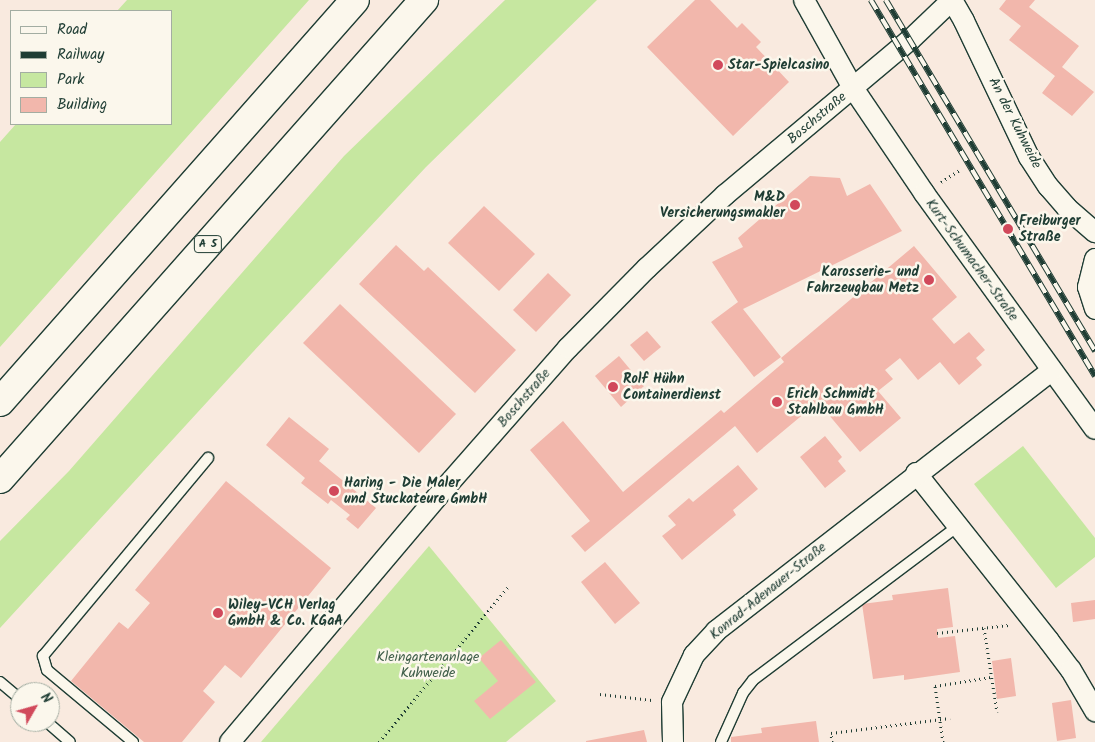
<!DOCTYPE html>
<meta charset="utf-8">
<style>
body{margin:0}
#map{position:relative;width:1095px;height:742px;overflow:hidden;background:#f9eadf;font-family:Kalam,sans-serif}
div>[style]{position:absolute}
.green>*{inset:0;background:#c6e7a0}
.building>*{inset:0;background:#f2b7ac}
.path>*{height:3px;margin-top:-1.5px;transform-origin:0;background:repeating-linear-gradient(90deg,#1f3d34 0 1px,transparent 0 5px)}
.roads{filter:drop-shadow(1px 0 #1f3d34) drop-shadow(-1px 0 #1f3d34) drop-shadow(0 1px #1f3d34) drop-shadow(0 -1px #1f3d34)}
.lane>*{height:10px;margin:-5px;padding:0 5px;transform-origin:5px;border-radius:5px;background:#fbf7ec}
.street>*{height:20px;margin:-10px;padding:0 10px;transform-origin:10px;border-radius:10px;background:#fbf7ec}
.highway>*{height:28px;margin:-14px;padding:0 14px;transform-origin:14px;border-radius:14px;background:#fbf7ec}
.rail>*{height:5.5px;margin-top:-2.75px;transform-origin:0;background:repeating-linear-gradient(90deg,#fbf7ec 0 11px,#1f3d34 0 22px);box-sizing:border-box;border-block:1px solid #1f3d34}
.dots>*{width:14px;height:14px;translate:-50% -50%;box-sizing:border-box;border:2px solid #fbf7ec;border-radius:50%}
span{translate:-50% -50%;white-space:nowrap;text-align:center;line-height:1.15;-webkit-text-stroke:5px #fbf7ec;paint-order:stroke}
.shield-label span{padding:1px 4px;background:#fbf7ec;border:1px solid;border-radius:4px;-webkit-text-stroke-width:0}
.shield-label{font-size:12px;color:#1f3d34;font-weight:700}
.poi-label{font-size:14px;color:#1f3d34;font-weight:700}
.left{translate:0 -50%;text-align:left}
.right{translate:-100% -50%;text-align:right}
.street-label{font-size:14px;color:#1f3d34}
.park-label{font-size:14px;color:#405f4a}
.legend{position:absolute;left:10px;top:10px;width:162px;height:115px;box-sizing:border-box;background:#fbf7ec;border:1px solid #a3ada2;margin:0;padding:6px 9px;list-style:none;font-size:15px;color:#1f3d34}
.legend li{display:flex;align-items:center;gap:10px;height:25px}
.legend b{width:25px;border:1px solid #a3ada2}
.north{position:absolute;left:10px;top:682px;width:50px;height:50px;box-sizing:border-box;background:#fbf7ec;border:1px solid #a3ada2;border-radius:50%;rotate:52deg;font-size:14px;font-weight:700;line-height:20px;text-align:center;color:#1f3d34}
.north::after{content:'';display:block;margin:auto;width:18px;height:22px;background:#d1495b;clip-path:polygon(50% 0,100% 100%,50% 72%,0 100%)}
</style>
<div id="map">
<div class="green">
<i style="clip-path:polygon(127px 0,309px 0,0 347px,0 142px,16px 124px,171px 124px,171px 11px,117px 11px)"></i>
<i style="clip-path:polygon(505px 0,597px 0,426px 167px,252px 353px,0 628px,0 541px,69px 471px,344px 156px)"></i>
<i style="clip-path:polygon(1023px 446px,1095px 538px,1095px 557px,1056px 588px,974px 484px)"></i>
<i style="clip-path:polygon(429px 546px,556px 701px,506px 742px,261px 742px)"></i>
</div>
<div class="building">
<i style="clip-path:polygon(695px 0,710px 0,737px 28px,742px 23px,761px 42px,756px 47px,789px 82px,733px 136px,647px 47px)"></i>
<i style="clip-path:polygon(1006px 0,1035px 0,1029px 7px,1079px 46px,1062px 67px,1094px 92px,1072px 116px,1042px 93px,1055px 76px,1009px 40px,1021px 26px,999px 9px)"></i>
<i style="clip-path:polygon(810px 176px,840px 178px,847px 196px,870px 184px,902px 231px,743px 309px,781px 357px,754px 377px,711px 322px,738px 302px,712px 262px,743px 247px,738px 238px)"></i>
<i style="clip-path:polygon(484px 206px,535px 254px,499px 291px,448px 243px)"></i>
<i style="clip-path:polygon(396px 245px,424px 271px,428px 267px,516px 350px,475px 393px,359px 284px)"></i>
<i style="clip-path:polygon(914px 246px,957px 297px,932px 319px,954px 344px,969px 332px,985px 350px,976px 358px,982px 365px,959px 385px,940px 362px,918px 380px,900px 358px,885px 370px,893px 379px,878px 391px,901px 418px,860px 452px,818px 402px,757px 453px,735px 426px,585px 552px,571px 536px,590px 521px,530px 450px,563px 421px,623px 492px,721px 410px,724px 413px,784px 362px,781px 358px)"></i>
<i style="clip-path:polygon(548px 273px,571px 295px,536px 332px,513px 310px)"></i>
<i style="clip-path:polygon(340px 304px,456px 414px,419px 453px,303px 343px)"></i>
<i style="clip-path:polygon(647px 331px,661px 347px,644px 361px,630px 345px)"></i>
<i style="clip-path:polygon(619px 356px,644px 386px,621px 407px,595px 376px)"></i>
<i style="clip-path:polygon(289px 417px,329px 449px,319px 461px,376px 508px,358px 529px,346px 519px,350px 515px,331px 500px,328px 504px,301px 483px,305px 478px,266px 445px)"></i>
<i style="clip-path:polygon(825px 436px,842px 457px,838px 461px,846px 471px,825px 488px,800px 457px)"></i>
<i style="clip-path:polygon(738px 465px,758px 489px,733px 510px,736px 515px,682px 560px,662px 536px,676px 525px,668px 516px,689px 498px,693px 502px)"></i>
<i style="clip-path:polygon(226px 481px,331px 568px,241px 678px,225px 665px,203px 691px,215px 702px,182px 742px,144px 742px,71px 681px,119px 622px,128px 629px,150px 603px,135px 590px)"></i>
<i style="clip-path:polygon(605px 562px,640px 603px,615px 624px,581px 582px)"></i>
<i style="clip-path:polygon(948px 588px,953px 627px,937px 629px,938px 638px,955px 636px,960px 672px,904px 680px,904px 675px,873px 679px,862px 604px,893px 600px,892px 595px)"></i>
<i style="clip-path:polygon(1095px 600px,1095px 619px,1073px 622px,1071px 603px)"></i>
<i style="clip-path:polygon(501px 640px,536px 682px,490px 719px,474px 701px,498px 681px,479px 658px)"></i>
<i style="clip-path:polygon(1011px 658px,1016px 696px,997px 699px,992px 661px)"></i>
<i style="clip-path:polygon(1071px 700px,1076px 738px,1057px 741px,1052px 703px)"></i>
<i style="clip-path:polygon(816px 721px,819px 742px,731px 742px,731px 737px,762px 733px,761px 728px)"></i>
<i style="clip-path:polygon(644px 730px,647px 742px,586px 742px,586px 741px)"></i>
</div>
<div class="path">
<i style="left:941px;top:182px;width:24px;rotate:-33deg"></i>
<i style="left:984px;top:628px;width:85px;rotate:81.2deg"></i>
<i style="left:937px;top:633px;width:72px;rotate:-6.3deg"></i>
<i style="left:600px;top:694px;width:52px;rotate:6.6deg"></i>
<i style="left:379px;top:742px;width:204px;rotate:-50.2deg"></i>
<i style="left:832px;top:742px;width:9px;rotate:-96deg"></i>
<i style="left:831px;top:733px;width:120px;rotate:-7.2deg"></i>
<i style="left:943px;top:742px;width:57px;rotate:-98.1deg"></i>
<i style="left:935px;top:686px;width:57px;rotate:-9.1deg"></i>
</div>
<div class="roads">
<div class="lane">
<i style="left:0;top:682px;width:26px;rotate:40deg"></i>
<i style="left:47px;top:722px;width:30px;rotate:41deg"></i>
<i style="left:133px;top:742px;width:112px;rotate:-140.1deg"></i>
<i style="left:47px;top:670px;width:15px;rotate:-106deg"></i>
<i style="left:43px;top:656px;width:258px;rotate:-50.2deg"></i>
<i style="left:721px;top:742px;width:54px;rotate:-65.8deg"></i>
<i style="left:743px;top:693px;width:16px;rotate:-52deg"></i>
<i style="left:753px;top:680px;width:256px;rotate:-36.9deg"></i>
</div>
<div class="street">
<i style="left:804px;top:0;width:101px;rotate:60.9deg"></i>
<i style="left:853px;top:88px;width:127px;rotate:55.9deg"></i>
<i style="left:924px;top:193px;width:291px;rotate:54.1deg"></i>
<i style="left:952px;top:0;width:24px;rotate:60deg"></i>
<i style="left:964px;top:21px;width:151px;rotate:64.5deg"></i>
<i style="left:1029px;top:157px;width:35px;rotate:57deg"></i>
<i style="left:1048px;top:186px;width:29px;rotate:49deg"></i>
<i style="left:1067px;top:208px;width:37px;rotate:41deg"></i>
<i style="left:1095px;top:259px;width:29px;rotate:104deg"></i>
<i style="left:1088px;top:287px;width:23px;rotate:72deg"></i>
<i style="left:916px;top:473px;width:214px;rotate:51.6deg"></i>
<i style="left:1049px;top:641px;width:36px;rotate:53deg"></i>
<i style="left:1071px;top:670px;width:48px;rotate:59.7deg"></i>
<i style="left:230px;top:742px;width:321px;rotate:-49.8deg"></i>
<i style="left:437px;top:497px;width:198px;rotate:-48.7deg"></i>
<i style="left:568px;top:348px;width:112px;rotate:-45.4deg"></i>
<i style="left:647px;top:268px;width:107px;rotate:-43.1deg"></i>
<i style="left:725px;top:195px;width:241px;rotate:-40deg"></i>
<i style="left:910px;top:40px;width:58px;rotate:-43.6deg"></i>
<i style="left:673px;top:742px;width:40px;rotate:-91.4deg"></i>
<i style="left:672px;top:702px;width:52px;rotate:-64.9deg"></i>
<i style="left:694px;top:655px;width:33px;rotate:-47deg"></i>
<i style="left:716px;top:631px;width:425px;rotate:-37.8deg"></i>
</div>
<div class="highway">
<i style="left:0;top:402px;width:536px;rotate:-48.55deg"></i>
<i style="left:0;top:479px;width:640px;rotate:-48.49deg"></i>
</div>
</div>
<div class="rail">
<i style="left:871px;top:0;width:438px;rotate:59.2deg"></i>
<i style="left:886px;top:0;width:409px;rotate:59.2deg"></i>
</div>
<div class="dots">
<i style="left:718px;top:65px;background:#d1495b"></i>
<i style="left:795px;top:205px;background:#d1495b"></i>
<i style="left:1008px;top:229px;background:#d1495b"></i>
<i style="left:929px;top:280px;background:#d1495b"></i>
<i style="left:613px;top:387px;background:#d1495b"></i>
<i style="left:777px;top:402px;background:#d1495b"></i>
<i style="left:334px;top:491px;background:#d1495b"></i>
<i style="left:218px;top:613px;background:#d1495b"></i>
</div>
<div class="shield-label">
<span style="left:208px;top:244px">A 5</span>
</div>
<div class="poi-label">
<span class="left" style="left:728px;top:65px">Star-Spielcasino</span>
<span class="right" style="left:785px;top:205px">M&amp;D<br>Versicherungsmakler</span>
<span class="left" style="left:1019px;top:229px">Freiburger<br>Straße</span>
<span class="right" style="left:919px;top:280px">Karosserie- und<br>Fahrzeugbau Metz</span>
<span class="left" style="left:623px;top:387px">Rolf Hühn<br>Containerdienst</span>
<span class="left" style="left:787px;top:402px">Erich Schmidt<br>Stahlbau GmbH</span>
<span class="left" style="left:344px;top:491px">Haring - Die Maler<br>und Stuckateure GmbH</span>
<span class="left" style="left:228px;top:613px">Wiley-VCH Verlag<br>GmbH &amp; Co. KGaA</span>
</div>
<div class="street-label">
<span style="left:817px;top:118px;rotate:-40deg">Boschstraße</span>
<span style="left:1015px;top:123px;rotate:63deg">An der Kuhweide</span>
<span style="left:972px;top:260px;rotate:54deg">Kurt-Schumacher-Straße</span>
<span style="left:524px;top:398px;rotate:-49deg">Boschstraße</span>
<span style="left:768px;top:591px;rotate:-39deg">Konrad-Adenauer-Straße</span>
</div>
<div class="park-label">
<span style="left:428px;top:665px">Kleingartenanlage<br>Kuhweide</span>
</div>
<ul class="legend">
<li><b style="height:6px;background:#fbf7ec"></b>Road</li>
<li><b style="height:6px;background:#1f3d34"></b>Railway</li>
<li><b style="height:14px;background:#c6e7a0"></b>Park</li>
<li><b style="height:14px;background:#f2b7ac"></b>Building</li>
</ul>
<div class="north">N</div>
</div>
